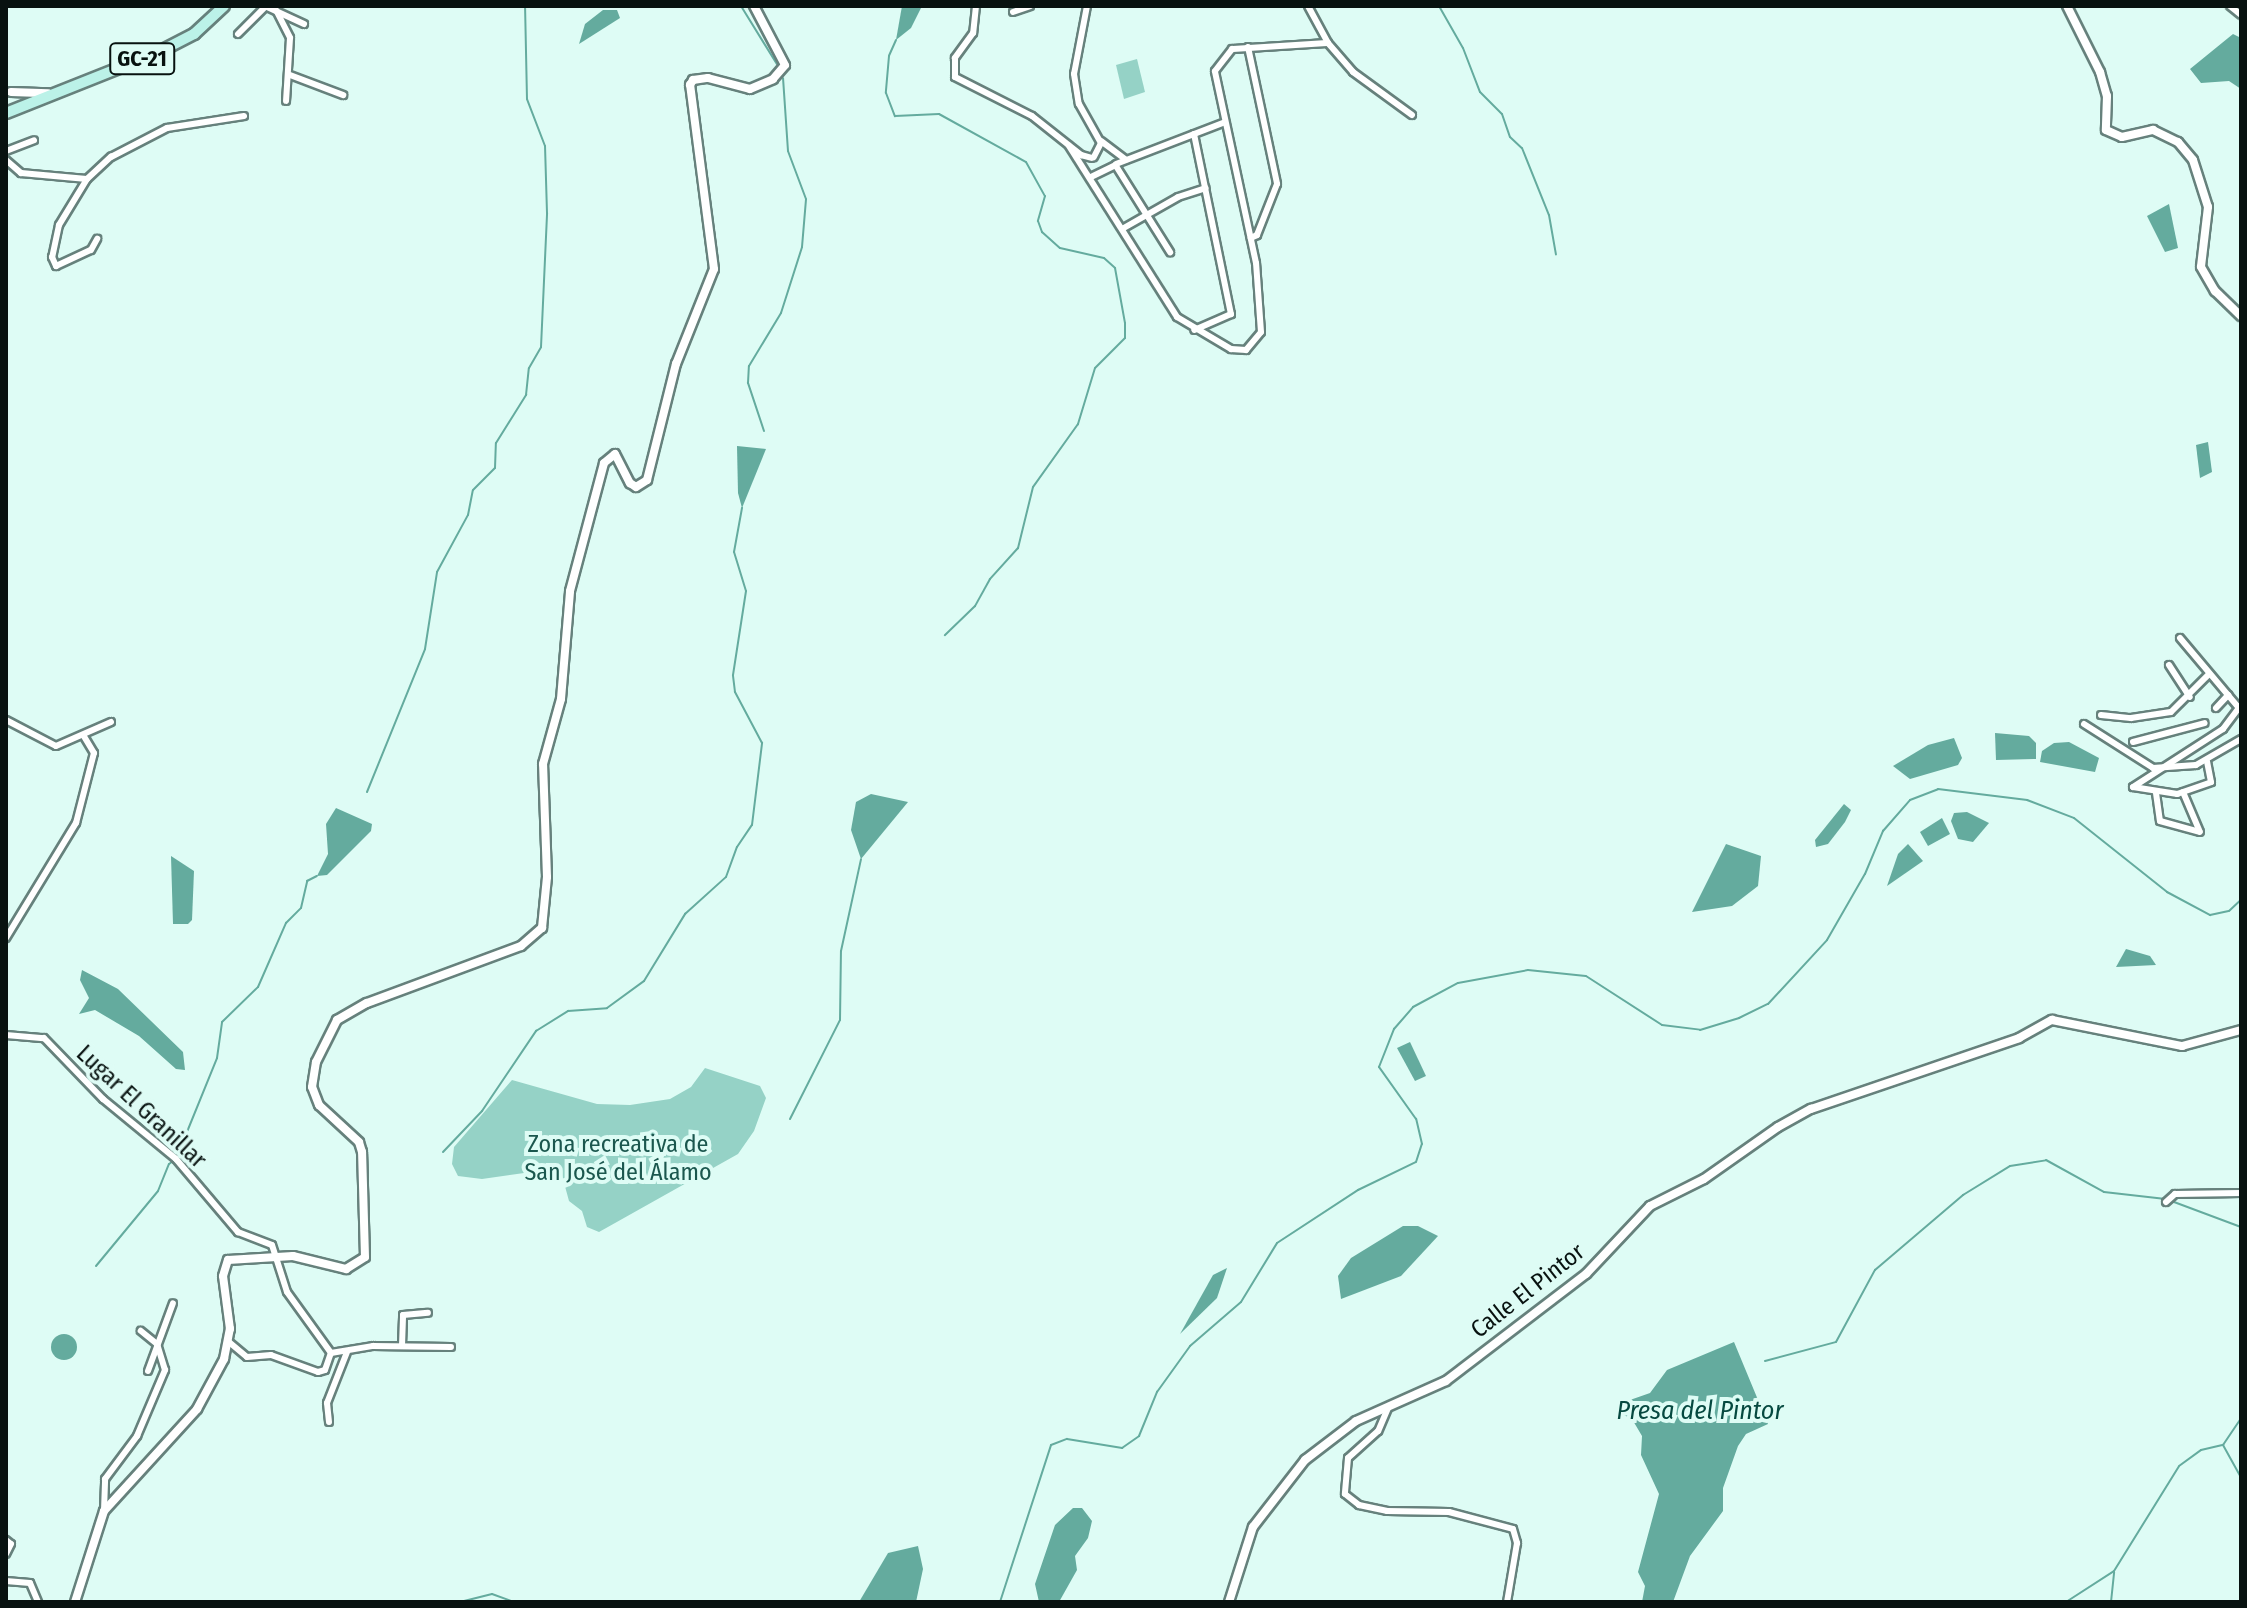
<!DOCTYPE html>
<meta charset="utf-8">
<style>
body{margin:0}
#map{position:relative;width:2247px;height:1608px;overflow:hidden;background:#defcf5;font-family:"Fira Sans Condensed",sans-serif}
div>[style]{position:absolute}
.green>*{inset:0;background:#95d2c6}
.water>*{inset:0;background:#64ab9e}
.round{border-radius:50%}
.stream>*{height:2px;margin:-1px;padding:0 1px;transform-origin:1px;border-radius:1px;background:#64ab9e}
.roads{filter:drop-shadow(2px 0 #66817c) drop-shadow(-2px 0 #66817c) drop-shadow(0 2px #66817c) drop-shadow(0 -2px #66817c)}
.minor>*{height:6px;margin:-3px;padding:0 3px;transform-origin:3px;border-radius:3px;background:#fff}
.tertiary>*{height:8px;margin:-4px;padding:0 4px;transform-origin:4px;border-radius:4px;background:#fff}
.primary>*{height:10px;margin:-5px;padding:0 5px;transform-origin:5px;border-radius:5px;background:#bbf2e8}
span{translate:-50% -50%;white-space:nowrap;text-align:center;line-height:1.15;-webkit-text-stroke:8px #defcf5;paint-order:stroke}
.shield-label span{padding:2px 6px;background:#defcf5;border:2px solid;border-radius:6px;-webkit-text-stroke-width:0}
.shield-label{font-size:22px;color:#081210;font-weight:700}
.street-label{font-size:24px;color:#081210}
.park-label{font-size:24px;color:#1b574e}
.water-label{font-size:26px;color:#064940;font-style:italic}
.frame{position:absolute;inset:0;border:8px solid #081210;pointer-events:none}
</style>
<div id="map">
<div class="green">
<i style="clip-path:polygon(1137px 59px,1145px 92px,1124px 99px,1116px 65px)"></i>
<i style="clip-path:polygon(705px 1068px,760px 1086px,766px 1098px,754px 1131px,738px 1154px,599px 1232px,587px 1227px,582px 1211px,569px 1201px,560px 1168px,482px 1179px,458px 1176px,452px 1164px,454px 1147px,512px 1080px,597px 1104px,630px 1105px,670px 1099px,691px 1087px)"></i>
</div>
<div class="water">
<i style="clip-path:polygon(902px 6px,922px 6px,911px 28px,896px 40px)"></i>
<i style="clip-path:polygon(603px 10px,617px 10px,620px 18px,579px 44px,585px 24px)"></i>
<i style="clip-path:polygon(2233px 34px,2241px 38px,2241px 89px,2229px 81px,2201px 83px,2190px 69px)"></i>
<i style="clip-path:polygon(2169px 204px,2178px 248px,2165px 252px,2147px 216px)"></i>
<i style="clip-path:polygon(2208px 442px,2212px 472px,2200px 478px,2196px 445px)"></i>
<i style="clip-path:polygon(737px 446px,766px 449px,742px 508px,738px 493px)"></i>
<i style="clip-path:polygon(1995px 733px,2029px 736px,2036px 743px,2036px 759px,1996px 760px)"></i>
<i style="clip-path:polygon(1954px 738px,1962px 758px,1958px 765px,1910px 779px,1893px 766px,1928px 745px)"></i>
<i style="clip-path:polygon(2069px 742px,2099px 758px,2095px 772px,2040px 762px,2042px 751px,2054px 743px)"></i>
<i style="clip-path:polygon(871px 794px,908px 802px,861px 859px,851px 830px,856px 802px)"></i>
<i style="clip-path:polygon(1844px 804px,1851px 810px,1845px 822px,1828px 844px,1816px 847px,1815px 840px)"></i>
<i style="clip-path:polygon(336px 808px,372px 824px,371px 831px,327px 875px,317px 876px,328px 854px,326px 824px)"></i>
<i style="clip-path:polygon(1967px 812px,1989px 823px,1973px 842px,1958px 839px,1951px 821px,1954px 813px)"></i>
<i style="clip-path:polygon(1942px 818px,1950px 834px,1928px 846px,1920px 832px)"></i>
<i style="clip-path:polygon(1726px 844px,1761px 856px,1758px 886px,1732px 906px,1692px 912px)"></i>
<i style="clip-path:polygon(1908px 844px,1923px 861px,1887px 886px,1898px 854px)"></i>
<i style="clip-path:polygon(171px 856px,194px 871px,192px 920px,188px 924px,173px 924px)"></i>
<i style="clip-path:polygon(2126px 949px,2150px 956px,2156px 965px,2116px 967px)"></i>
<i style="clip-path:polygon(82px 970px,118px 989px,183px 1052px,185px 1070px,176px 1069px,139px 1036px,95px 1010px,79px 1014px,89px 998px,80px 980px)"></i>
<i style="clip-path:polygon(1410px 1042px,1426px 1076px,1415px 1081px,1397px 1048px)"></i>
<i style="clip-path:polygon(1403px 1226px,1418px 1226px,1438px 1236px,1401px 1276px,1341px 1299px,1338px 1276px,1351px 1258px)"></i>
<i style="clip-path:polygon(1227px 1268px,1217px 1298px,1180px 1334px,1213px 1275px)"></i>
<i class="round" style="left:51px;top:1334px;width:26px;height:26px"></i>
<i style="clip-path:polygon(1734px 1342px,1768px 1424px,1746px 1434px,1738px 1446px,1723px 1488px,1723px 1511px,1690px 1556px,1673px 1602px,1642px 1602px,1645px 1586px,1638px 1572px,1659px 1494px,1641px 1455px,1642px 1436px,1632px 1419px,1624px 1415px,1630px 1400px,1650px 1393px,1667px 1370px)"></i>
<i style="clip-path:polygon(1073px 1508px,1082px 1508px,1092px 1521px,1088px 1538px,1075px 1556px,1077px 1570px,1059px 1602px,1039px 1602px,1035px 1584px,1055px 1525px)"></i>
<i style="clip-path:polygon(918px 1546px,923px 1569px,916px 1602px,859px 1602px,888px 1553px)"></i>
</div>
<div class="stream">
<i style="left:741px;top:6px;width:70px;rotate:58.3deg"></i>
<i style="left:1439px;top:6px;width:48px;rotate:60.3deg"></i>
<i style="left:1463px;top:48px;width:47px;rotate:68.9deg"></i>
<i style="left:1480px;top:92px;width:31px;rotate:45deg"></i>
<i style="left:1502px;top:114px;width:24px;rotate:71deg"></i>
<i style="left:1510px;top:137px;width:16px;rotate:43deg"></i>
<i style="left:1522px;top:148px;width:72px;rotate:68.1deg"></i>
<i style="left:1549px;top:215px;width:40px;rotate:80deg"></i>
<i style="left:896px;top:40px;width:17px;rotate:114deg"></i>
<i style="left:889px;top:56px;width:37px;rotate:95deg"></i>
<i style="left:886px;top:93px;width:25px;rotate:69deg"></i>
<i style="left:895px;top:116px;width:44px;rotate:-2.6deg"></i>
<i style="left:939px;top:114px;width:99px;rotate:28.9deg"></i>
<i style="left:1026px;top:162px;width:39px;rotate:61deg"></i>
<i style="left:1045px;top:196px;width:26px;rotate:106deg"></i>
<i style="left:1038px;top:221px;width:12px;rotate:70deg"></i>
<i style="left:1042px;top:232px;width:24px;rotate:42deg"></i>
<i style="left:1060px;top:248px;width:45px;rotate:12.8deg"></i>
<i style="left:1104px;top:258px;width:15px;rotate:42deg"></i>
<i style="left:1115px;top:268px;width:56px;rotate:79.7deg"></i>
<i style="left:1125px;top:323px;width:15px;rotate:90deg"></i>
<i style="left:1125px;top:338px;width:42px;rotate:135deg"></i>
<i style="left:1095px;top:368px;width:59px;rotate:106.9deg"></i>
<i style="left:1078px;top:424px;width:77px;rotate:125.5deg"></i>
<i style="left:1033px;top:487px;width:63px;rotate:103.8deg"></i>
<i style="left:1018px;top:548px;width:42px;rotate:132.1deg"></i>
<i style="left:990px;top:579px;width:31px;rotate:119deg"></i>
<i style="left:975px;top:606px;width:42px;rotate:136deg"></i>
<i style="left:764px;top:431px;width:51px;rotate:-108.4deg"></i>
<i style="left:748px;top:383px;width:17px;rotate:-87deg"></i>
<i style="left:749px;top:366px;width:62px;rotate:-58.9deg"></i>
<i style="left:781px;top:313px;width:69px;rotate:-72.3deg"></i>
<i style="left:802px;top:247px;width:48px;rotate:-85.2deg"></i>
<i style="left:806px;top:199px;width:51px;rotate:-110.6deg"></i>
<i style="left:788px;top:151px;width:73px;rotate:-93.9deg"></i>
<i style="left:367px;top:792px;width:154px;rotate:-67.9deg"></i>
<i style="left:425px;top:649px;width:78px;rotate:-81.1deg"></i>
<i style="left:437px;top:572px;width:65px;rotate:-61.5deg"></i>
<i style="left:468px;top:515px;width:25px;rotate:-79deg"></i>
<i style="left:473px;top:490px;width:31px;rotate:-45deg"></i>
<i style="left:495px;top:468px;width:25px;rotate:-88deg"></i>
<i style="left:496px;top:443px;width:57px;rotate:-58deg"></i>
<i style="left:526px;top:395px;width:27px;rotate:-84deg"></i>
<i style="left:529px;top:368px;width:24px;rotate:-60deg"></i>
<i style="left:541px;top:347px;width:134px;rotate:-87.4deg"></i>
<i style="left:547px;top:213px;width:67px;rotate:-91.7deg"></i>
<i style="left:545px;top:146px;width:50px;rotate:-111deg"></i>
<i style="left:527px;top:99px;width:93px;rotate:-91.2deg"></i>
<i style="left:790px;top:1119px;width:111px;rotate:-63.2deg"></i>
<i style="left:840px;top:1020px;width:69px;rotate:-89.2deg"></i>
<i style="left:841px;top:951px;width:94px;rotate:-77.7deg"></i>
<i style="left:443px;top:1152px;width:57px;rotate:-46.4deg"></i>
<i style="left:482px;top:1111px;width:97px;rotate:-56deg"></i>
<i style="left:536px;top:1031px;width:38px;rotate:-32deg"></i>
<i style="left:568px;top:1011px;width:39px;rotate:-4deg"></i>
<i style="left:607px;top:1008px;width:46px;rotate:-36.1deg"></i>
<i style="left:644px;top:981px;width:79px;rotate:-58.5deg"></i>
<i style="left:685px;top:914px;width:55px;rotate:-42.1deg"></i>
<i style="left:726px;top:877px;width:32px;rotate:-70deg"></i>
<i style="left:737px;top:847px;width:27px;rotate:-56deg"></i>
<i style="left:752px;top:825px;width:83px;rotate:-83deg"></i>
<i style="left:762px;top:743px;width:58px;rotate:-117.9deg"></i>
<i style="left:735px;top:692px;width:17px;rotate:-97deg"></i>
<i style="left:733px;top:675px;width:85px;rotate:-81.2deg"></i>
<i style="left:746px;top:591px;width:41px;rotate:-107.1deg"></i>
<i style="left:734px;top:552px;width:45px;rotate:-79.7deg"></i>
<i style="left:96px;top:1266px;width:97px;rotate:-50.4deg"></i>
<i style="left:158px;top:1191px;width:29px;rotate:-68deg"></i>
<i style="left:169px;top:1164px;width:9px;rotate:-36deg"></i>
<i style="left:176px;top:1159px;width:109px;rotate:-67.9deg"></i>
<i style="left:217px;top:1058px;width:36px;rotate:-82deg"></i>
<i style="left:222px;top:1022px;width:50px;rotate:-44.2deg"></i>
<i style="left:258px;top:987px;width:70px;rotate:-66.4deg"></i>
<i style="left:286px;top:923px;width:21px;rotate:-45deg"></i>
<i style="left:301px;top:908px;width:28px;rotate:-77deg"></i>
<i style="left:307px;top:881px;width:11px;rotate:-27deg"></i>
<i style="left:1765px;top:1361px;width:73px;rotate:-15deg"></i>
<i style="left:1836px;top:1342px;width:82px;rotate:-61.6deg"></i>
<i style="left:1875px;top:1270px;width:116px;rotate:-40.4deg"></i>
<i style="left:1963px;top:1195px;width:55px;rotate:-31.7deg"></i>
<i style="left:2010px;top:1166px;width:36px;rotate:-9deg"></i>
<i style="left:2046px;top:1160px;width:66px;rotate:28.9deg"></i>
<i style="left:2104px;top:1192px;width:62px;rotate:6.4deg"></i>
<i style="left:2166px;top:1199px;width:80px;rotate:20.5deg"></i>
<i style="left:2223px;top:1445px;width:38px;rotate:61deg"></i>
<i style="left:460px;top:1602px;width:33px;rotate:-14deg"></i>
<i style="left:492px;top:1594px;width:23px;rotate:20deg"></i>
<i style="left:1000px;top:1602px;width:165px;rotate:-72deg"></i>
<i style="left:1051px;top:1445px;width:17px;rotate:-21deg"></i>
<i style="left:1067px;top:1439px;width:56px;rotate:9.3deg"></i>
<i style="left:1122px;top:1448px;width:21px;rotate:-35deg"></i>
<i style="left:1139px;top:1436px;width:48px;rotate:-67.8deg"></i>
<i style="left:1157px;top:1392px;width:57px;rotate:-54.3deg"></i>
<i style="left:1190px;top:1346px;width:67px;rotate:-40.8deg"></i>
<i style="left:1241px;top:1302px;width:69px;rotate:-58.6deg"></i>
<i style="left:1277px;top:1243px;width:97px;rotate:-33.2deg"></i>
<i style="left:1358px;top:1190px;width:64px;rotate:-25.8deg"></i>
<i style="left:1416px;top:1162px;width:19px;rotate:-72deg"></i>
<i style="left:1422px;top:1144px;width:26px;rotate:-103deg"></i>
<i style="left:1416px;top:1119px;width:64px;rotate:-125.4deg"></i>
<i style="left:1379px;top:1067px;width:41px;rotate:-68.5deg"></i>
<i style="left:1394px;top:1029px;width:29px;rotate:-49deg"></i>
<i style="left:1413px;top:1007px;width:51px;rotate:-28.1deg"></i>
<i style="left:1458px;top:983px;width:71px;rotate:-10.5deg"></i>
<i style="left:1528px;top:970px;width:58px;rotate:5.9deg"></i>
<i style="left:1586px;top:976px;width:90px;rotate:32.8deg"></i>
<i style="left:1662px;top:1025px;width:38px;rotate:7deg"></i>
<i style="left:1700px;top:1030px;width:41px;rotate:-17.1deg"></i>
<i style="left:1739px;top:1018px;width:32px;rotate:-26deg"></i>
<i style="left:1768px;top:1004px;width:87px;rotate:-47.3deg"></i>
<i style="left:1827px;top:940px;width:76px;rotate:-60.1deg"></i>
<i style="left:1865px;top:874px;width:47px;rotate:-67.3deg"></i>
<i style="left:1883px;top:831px;width:41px;rotate:-48.9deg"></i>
<i style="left:1910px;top:800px;width:30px;rotate:-21deg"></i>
<i style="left:1938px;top:789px;width:90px;rotate:7deg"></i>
<i style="left:2027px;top:800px;width:50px;rotate:21deg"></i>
<i style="left:2074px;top:818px;width:119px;rotate:38.5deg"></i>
<i style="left:2167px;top:892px;width:49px;rotate:28.1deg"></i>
<i style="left:2210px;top:915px;width:19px;rotate:-12deg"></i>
<i style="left:2229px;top:911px;width:16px;rotate:-43deg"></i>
<i style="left:2066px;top:1602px;width:57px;rotate:-32.9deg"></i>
<i style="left:2114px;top:1571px;width:123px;rotate:-58.2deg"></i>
<i style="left:2179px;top:1466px;width:27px;rotate:-36deg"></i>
<i style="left:2201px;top:1450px;width:23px;rotate:-13deg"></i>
<i style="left:2223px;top:1445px;width:32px;rotate:-56deg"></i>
<i style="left:2111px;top:1602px;width:30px;rotate:-84deg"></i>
</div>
<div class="roads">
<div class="minor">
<i style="left:265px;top:6px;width:43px;rotate:24.8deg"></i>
<i style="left:976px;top:6px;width:27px;rotate:96deg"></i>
<i style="left:973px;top:33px;width:31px;rotate:126deg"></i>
<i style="left:955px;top:58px;width:19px;rotate:90deg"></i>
<i style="left:955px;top:77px;width:86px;rotate:26.9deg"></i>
<i style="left:1032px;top:116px;width:63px;rotate:38.5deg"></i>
<i style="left:1081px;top:155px;width:11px;rotate:15deg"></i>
<i style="left:1087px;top:6px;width:69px;rotate:100.8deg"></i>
<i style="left:1074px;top:74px;width:30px;rotate:81deg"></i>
<i style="left:1079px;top:104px;width:45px;rotate:60.6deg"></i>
<i style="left:1101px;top:143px;width:16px;rotate:117deg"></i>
<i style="left:1308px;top:6px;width:42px;rotate:61.6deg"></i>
<i style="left:1328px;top:43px;width:38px;rotate:49deg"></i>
<i style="left:1353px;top:72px;width:73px;rotate:36.1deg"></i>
<i style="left:2230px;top:6px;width:14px;rotate:39deg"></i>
<i style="left:276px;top:10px;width:31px;rotate:63deg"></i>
<i style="left:290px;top:38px;width:63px;rotate:93.6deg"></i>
<i style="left:1013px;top:12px;width:18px;rotate:-19deg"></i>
<i style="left:238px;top:34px;width:37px;rotate:-45deg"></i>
<i style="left:1248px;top:47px;width:140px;rotate:78deg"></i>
<i style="left:1277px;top:184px;width:55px;rotate:111.4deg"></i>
<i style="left:1257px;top:235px;width:7px;rotate:153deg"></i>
<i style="left:290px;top:75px;width:57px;rotate:20.7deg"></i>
<i style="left:1194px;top:134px;width:184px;rotate:78.4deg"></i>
<i style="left:1231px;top:314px;width:40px;rotate:156.6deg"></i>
<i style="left:1101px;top:141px;width:31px;rotate:37deg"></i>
<i style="left:1069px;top:146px;width:202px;rotate:57.7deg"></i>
<i style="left:1177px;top:317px;width:63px;rotate:30.7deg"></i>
<i style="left:1231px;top:349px;width:15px;rotate:4deg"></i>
<i style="left:1246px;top:350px;width:23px;rotate:-50deg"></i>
<i style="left:1261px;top:332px;width:69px;rotate:-94.1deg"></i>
<i style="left:1256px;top:263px;width:196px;rotate:-102.1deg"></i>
<i style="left:1215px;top:71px;width:28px;rotate:-52deg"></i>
<i style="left:1232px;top:49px;width:96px;rotate:-3.6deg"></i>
<i style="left:6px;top:151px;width:30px;rotate:-21deg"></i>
<i style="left:6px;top:160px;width:20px;rotate:41deg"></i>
<i style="left:21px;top:173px;width:66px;rotate:5.2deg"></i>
<i style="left:87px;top:179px;width:54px;rotate:121.3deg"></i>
<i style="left:59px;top:225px;width:33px;rotate:102deg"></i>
<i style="left:52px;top:257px;width:10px;rotate:66deg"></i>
<i style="left:56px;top:266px;width:38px;rotate:-25deg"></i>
<i style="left:91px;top:250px;width:13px;rotate:-61deg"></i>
<i style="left:1116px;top:164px;width:115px;rotate:-21deg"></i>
<i style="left:1116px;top:166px;width:102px;rotate:57.9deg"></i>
<i style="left:1091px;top:177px;width:28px;rotate:-26deg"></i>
<i style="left:87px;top:179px;width:33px;rotate:-43deg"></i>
<i style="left:111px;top:157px;width:63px;rotate:-27.4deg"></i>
<i style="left:167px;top:128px;width:78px;rotate:-8.9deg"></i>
<i style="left:1122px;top:229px;width:64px;rotate:-29.7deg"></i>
<i style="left:1178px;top:197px;width:29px;rotate:-18deg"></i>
<i style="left:2180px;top:638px;width:92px;rotate:49.9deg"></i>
<i style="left:2169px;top:665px;width:38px;rotate:57deg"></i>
<i style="left:2216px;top:708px;width:18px;rotate:-47deg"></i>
<i style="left:2101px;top:715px;width:30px;rotate:6deg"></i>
<i style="left:2131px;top:718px;width:40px;rotate:-8.5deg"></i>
<i style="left:2171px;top:712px;width:54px;rotate:-45deg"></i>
<i style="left:6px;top:720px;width:56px;rotate:27.5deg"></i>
<i style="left:56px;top:746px;width:60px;rotate:-23.6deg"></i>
<i style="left:2084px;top:724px;width:82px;rotate:32.5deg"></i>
<i style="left:2153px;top:768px;width:43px;rotate:-4deg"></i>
<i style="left:2196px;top:765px;width:52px;rotate:-30deg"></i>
<i style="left:2133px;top:742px;width:74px;rotate:-14.8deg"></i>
<i style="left:2133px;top:787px;width:107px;rotate:-32.8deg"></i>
<i style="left:2223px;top:729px;width:30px;rotate:-53deg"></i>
<i style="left:2133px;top:787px;width:45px;rotate:9deg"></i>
<i style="left:2177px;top:794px;width:36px;rotate:-19deg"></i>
<i style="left:2211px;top:782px;width:21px;rotate:-101deg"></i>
<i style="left:2183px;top:792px;width:43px;rotate:67deg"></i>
<i style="left:2156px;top:793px;width:28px;rotate:82deg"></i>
<i style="left:2160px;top:821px;width:41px;rotate:15.4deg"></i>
<i style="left:6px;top:938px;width:135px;rotate:-58.7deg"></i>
<i style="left:76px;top:823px;width:72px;rotate:-75.6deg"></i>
<i style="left:94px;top:753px;width:21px;rotate:-121deg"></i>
<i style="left:6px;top:1035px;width:38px;rotate:5deg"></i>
<i style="left:44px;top:1038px;width:85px;rotate:46deg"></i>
<i style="left:103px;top:1099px;width:94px;rotate:39.4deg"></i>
<i style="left:176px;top:1159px;width:96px;rotate:49.7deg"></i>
<i style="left:238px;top:1232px;width:36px;rotate:21deg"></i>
<i style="left:272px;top:1245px;width:49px;rotate:72.3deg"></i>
<i style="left:287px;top:1292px;width:75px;rotate:54.2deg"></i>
<i style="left:2166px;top:1202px;width:12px;rotate:-42deg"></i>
<i style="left:2175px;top:1194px;width:66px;rotate:-0.9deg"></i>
<i style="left:229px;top:1342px;width:23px;rotate:40deg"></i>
<i style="left:247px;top:1357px;width:24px;rotate:-5deg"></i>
<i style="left:271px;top:1355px;width:50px;rotate:19.9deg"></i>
<i style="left:318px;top:1372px;width:7px;rotate:-16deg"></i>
<i style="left:325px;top:1370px;width:18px;rotate:-71deg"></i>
<i style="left:402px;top:1346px;width:31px;rotate:-88deg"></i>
<i style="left:403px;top:1315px;width:25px;rotate:-5deg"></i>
<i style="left:331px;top:1353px;width:43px;rotate:-9.5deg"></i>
<i style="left:373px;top:1346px;width:78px;rotate:0.7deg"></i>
<i style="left:148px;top:1371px;width:72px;rotate:-69.8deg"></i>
<i style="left:1388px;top:1408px;width:25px;rotate:113deg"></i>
<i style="left:1378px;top:1431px;width:40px;rotate:138deg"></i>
<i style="left:1348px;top:1458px;width:36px;rotate:95deg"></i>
<i style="left:1345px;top:1494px;width:18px;rotate:38deg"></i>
<i style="left:1359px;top:1505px;width:29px;rotate:12deg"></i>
<i style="left:1387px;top:1511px;width:62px;rotate:0.9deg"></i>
<i style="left:1449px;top:1512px;width:66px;rotate:14.9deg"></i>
<i style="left:1513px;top:1529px;width:15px;rotate:74deg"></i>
<i style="left:1517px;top:1543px;width:60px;rotate:99.6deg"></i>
<i style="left:329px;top:1422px;width:19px;rotate:-96deg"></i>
<i style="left:327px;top:1403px;width:55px;rotate:-68.6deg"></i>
<i style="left:104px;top:1511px;width:32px;rotate:-88deg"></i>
<i style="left:105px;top:1479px;width:54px;rotate:-53.3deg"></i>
<i style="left:137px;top:1436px;width:72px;rotate:-67deg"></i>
<i style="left:165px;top:1370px;width:27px;rotate:-107deg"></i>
<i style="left:157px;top:1344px;width:21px;rotate:-141deg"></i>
<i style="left:6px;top:1540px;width:6px;rotate:39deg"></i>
<i style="left:11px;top:1544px;width:11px;rotate:117deg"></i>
<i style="left:6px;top:1581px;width:24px;rotate:5deg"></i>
<i style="left:30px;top:1583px;width:21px;rotate:67deg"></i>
</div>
<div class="tertiary">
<i style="left:2067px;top:6px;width:74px;rotate:63.4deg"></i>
<i style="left:2100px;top:72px;width:25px;rotate:74deg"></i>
<i style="left:2107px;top:96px;width:34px;rotate:92deg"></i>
<i style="left:2106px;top:130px;width:17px;rotate:24deg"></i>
<i style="left:2122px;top:137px;width:32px;rotate:-13deg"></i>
<i style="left:2153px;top:130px;width:28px;rotate:26deg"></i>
<i style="left:2178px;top:142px;width:23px;rotate:50deg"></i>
<i style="left:2193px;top:160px;width:49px;rotate:72.3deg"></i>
<i style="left:2208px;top:207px;width:60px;rotate:96.7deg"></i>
<i style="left:2201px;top:267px;width:28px;rotate:60deg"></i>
<i style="left:2215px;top:291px;width:36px;rotate:44deg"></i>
<i style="left:11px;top:92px;width:37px;rotate:2deg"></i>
<i style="left:75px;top:1602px;width:96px;rotate:-72.3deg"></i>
<i style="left:104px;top:1511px;width:138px;rotate:-47.6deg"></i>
<i style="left:197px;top:1409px;width:57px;rotate:-61.6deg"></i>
<i style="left:224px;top:1359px;width:31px;rotate:-79deg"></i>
<i style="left:230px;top:1329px;width:53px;rotate:-97.5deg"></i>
<i style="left:223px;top:1276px;width:17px;rotate:-73deg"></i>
<i style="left:228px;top:1260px;width:65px;rotate:-3.5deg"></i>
<i style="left:293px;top:1256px;width:55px;rotate:13.8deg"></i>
<i style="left:346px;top:1269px;width:22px;rotate:-32deg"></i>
<i style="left:365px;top:1257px;width:105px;rotate:-91.6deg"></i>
<i style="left:362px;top:1152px;width:10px;rotate:-107deg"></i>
<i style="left:359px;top:1142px;width:54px;rotate:-137.2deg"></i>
<i style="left:319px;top:1105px;width:19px;rotate:-111deg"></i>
<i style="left:312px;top:1087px;width:25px;rotate:-81deg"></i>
<i style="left:316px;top:1062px;width:47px;rotate:-63.4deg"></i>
<i style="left:337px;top:1020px;width:34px;rotate:-30deg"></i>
<i style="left:367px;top:1003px;width:164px;rotate:-20.3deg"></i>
<i style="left:521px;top:946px;width:28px;rotate:-41deg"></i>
<i style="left:542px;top:928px;width:51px;rotate:-84.4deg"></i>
<i style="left:547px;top:877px;width:113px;rotate:-92deg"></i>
<i style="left:543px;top:764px;width:67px;rotate:-74.5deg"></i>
<i style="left:561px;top:699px;width:108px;rotate:-85.2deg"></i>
<i style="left:570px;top:591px;width:132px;rotate:-75.1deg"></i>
<i style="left:604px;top:463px;width:14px;rotate:-39deg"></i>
<i style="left:615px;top:454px;width:33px;rotate:63deg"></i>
<i style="left:630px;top:483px;width:7px;rotate:34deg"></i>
<i style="left:636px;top:487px;width:13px;rotate:-32deg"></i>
<i style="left:647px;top:480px;width:120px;rotate:-76deg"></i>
<i style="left:676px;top:364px;width:102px;rotate:-68.2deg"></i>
<i style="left:714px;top:269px;width:186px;rotate:-97.4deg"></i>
<i style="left:690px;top:85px;width:6px;rotate:-59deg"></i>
<i style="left:693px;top:80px;width:15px;rotate:-8deg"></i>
<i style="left:708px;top:78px;width:43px;rotate:14.7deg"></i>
<i style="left:750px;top:89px;width:25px;rotate:-23deg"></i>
<i style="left:773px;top:79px;width:18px;rotate:-49deg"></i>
<i style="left:785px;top:65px;width:67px;rotate:-117.7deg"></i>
<i style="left:1229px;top:1602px;width:79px;rotate:-72.3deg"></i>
<i style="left:1253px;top:1527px;width:85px;rotate:-52.2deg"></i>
<i style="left:1305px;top:1460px;width:64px;rotate:-37.4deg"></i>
<i style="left:1356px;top:1421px;width:98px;rotate:-24deg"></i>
<i style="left:1446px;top:1381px;width:176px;rotate:-37.4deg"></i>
<i style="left:1586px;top:1274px;width:93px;rotate:-46.7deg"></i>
<i style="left:1650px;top:1206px;width:60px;rotate:-26.6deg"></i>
<i style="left:1704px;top:1179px;width:90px;rotate:-35.1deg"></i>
<i style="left:1778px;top:1127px;width:38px;rotate:-29deg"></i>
<i style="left:1811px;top:1109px;width:220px;rotate:-18.8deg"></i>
<i style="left:2019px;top:1038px;width:38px;rotate:-29deg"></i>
<i style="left:2052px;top:1020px;width:133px;rotate:11.3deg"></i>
<i style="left:2182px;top:1046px;width:61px;rotate:-15.2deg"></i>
</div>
<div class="primary">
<i style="left:6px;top:113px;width:162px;rotate:-21.7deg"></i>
<i style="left:157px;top:53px;width:42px;rotate:-27.2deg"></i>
<i style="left:194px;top:34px;width:41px;rotate:-43deg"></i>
</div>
</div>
<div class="shield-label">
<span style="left:142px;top:59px">GC-21</span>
</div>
<div class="street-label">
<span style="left:141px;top:1107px;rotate:43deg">Lugar El Granillar</span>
<span style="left:1528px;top:1291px;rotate:-38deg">Calle El Pintor</span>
</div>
<div class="park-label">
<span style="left:618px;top:1159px">Zona recreativa de<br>San José del Álamo</span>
</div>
<div class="water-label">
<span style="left:1700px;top:1411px">Presa del Pintor</span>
</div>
<div class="frame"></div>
</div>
